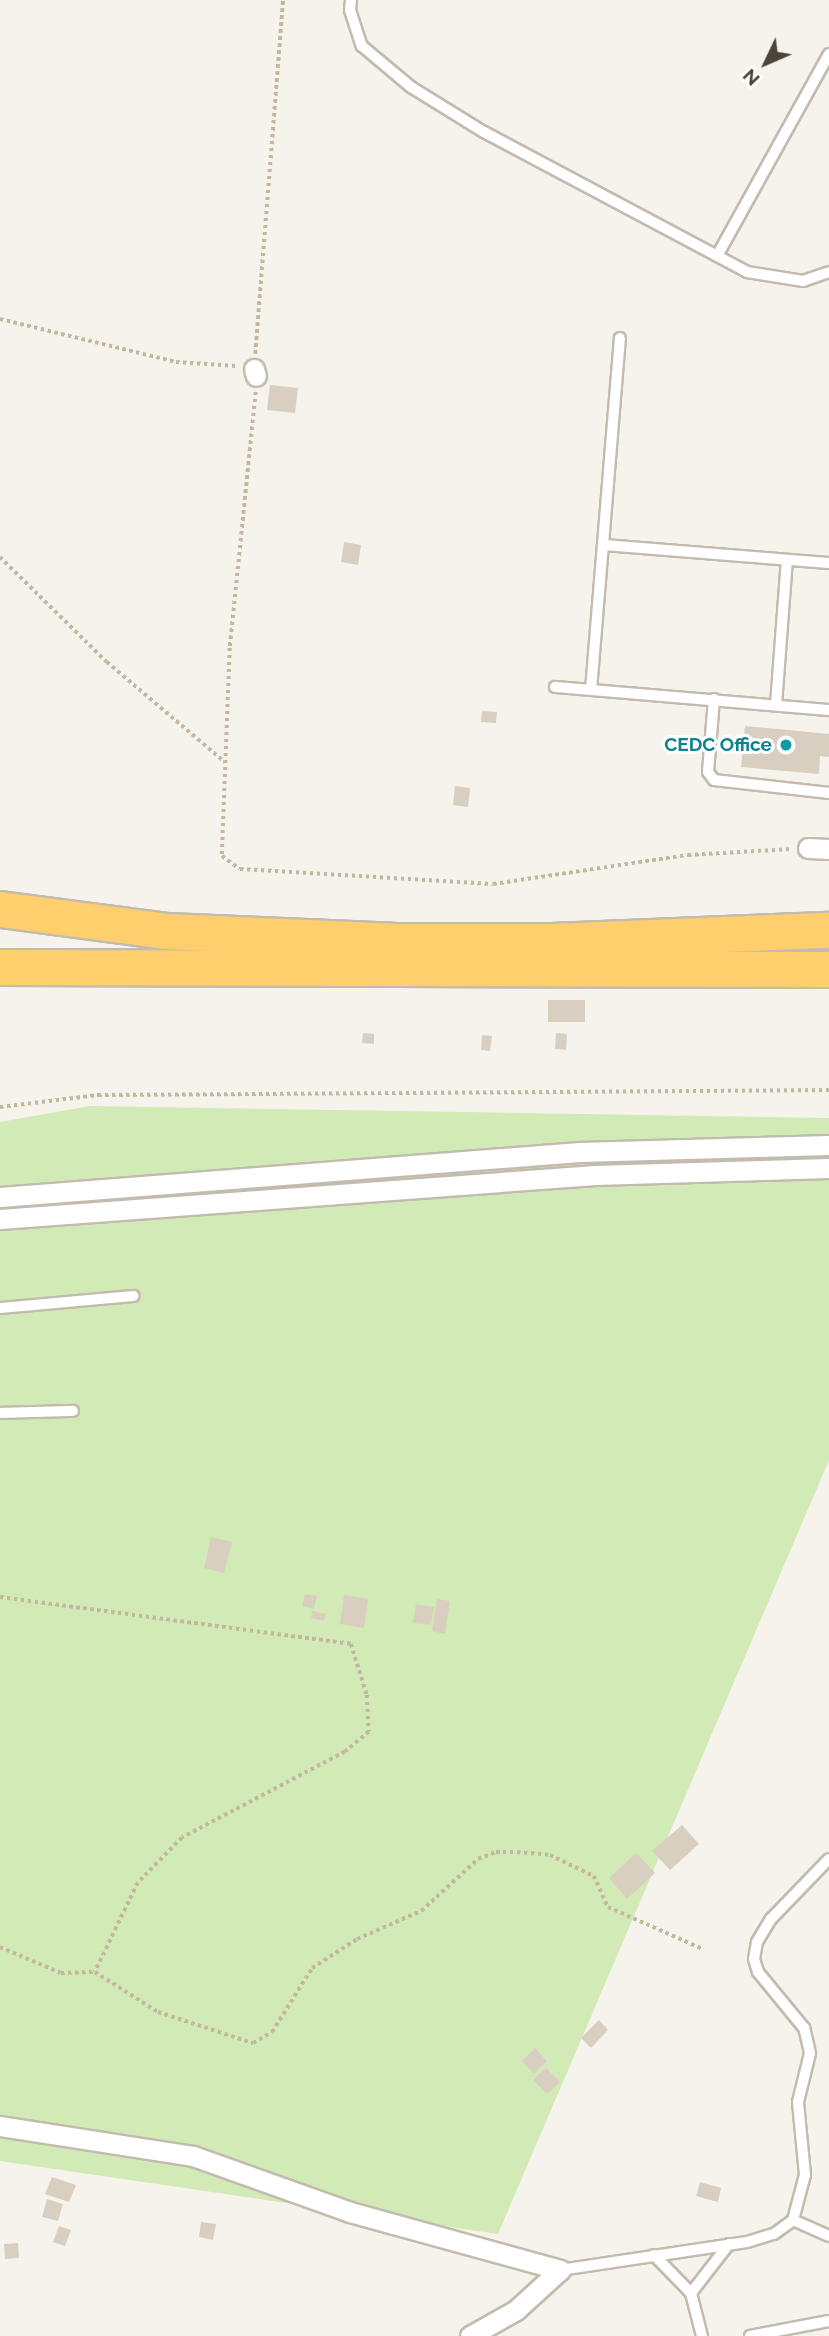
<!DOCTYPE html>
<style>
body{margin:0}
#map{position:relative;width:829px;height:2336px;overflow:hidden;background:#f6f3ec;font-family:Raleway,sans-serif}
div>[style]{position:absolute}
.green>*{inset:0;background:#d2eab5}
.building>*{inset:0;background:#d8cfc1}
.path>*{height:3.5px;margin-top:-1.75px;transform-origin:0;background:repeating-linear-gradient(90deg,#c4b79f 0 3.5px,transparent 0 7px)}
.roads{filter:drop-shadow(2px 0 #c2bbae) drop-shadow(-2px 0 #c2bbae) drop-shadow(0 2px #c2bbae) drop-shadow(0 -2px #c2bbae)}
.lane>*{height:10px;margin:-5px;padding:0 5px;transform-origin:5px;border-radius:5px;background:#fff}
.street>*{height:19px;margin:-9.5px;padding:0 9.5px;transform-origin:9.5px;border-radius:9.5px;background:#fff}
.highway>*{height:35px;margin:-17.5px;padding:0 17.5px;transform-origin:17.5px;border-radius:17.5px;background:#ffcf6e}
.dots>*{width:19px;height:19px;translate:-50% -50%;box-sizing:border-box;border:4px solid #fff;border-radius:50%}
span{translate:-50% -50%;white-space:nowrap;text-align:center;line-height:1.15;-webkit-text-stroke:6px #fff;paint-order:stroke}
.culture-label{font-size:19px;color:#0d838f;font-weight:700}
.right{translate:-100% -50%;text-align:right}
.north{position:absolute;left:731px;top:28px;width:70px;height:70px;-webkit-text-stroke:5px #fff;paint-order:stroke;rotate:226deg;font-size:19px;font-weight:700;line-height:28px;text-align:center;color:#4b4439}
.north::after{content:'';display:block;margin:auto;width:24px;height:32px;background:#4b4439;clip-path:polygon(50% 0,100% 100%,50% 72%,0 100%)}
</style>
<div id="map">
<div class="green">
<i style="clip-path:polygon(90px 1106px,829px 1118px,829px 1460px,498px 2234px,0 2161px,0 1122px)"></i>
</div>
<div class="building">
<i style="clip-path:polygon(270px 385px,298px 388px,295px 413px,267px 410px)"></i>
<i style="clip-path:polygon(344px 542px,361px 545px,358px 565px,341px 562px)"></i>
<i style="clip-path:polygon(482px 711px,497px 712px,496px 723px,481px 722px)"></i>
<i style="clip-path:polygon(745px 726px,829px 734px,829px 757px,820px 756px,819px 774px,741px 767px)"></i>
<i style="clip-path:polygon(455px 786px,470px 788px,468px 807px,453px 805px)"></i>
<i style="clip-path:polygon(548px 1000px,585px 1000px,585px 1022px,548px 1022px)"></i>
<i style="clip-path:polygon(363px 1033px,374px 1034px,374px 1044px,362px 1043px)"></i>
<i style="clip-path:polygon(556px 1033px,567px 1034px,566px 1050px,555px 1049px)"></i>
<i style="clip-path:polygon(482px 1035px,492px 1036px,490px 1051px,481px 1050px)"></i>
<i style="clip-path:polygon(211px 1537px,232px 1542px,224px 1573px,204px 1568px)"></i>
<i style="clip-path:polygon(305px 1594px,317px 1596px,314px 1609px,302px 1606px)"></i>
<i style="clip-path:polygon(344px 1595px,368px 1599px,364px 1628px,340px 1624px)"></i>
<i style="clip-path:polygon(437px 1599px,450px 1601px,445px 1634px,432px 1631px)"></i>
<i style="clip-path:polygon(416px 1604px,434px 1607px,431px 1625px,413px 1623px)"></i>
<i style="clip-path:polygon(312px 1611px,326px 1614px,324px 1621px,311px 1618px)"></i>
<i style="clip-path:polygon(682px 1825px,699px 1844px,670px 1870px,652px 1851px)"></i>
<i style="clip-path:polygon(636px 1853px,655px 1873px,627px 1899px,609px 1878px)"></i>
<i style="clip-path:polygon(599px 2020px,608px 2030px,591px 2048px,581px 2038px)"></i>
<i style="clip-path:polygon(535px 2048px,547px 2061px,534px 2074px,522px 2061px)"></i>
<i style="clip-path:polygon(546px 2068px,560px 2082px,547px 2094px,533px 2080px)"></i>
<i style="clip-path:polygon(52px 2177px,76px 2185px,69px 2202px,45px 2194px)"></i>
<i style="clip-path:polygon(700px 2182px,721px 2188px,718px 2202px,696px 2196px)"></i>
<i style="clip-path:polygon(47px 2199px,63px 2204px,58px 2221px,42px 2217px)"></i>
<i style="clip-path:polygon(201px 2222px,216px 2224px,213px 2240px,199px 2237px)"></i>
<i style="clip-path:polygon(59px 2226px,71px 2230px,65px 2246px,53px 2242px)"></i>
<i style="clip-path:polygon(18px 2243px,19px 2258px,5px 2259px,4px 2244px)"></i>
</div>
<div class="path">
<i style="left:0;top:319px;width:181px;rotate:13.7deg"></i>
<i style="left:176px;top:362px;width:61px;rotate:3.8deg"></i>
<i style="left:255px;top:354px;width:355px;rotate:-85.5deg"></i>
<i style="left:256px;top:392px;width:257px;rotate:95.8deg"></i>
<i style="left:230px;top:648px;width:208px;rotate:92.2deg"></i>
<i style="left:222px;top:856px;width:22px;rotate:36deg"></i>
<i style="left:240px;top:869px;width:253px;rotate:3.4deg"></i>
<i style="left:493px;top:884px;width:197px;rotate:-8.5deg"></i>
<i style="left:688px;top:855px;width:105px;rotate:-3.3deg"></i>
<i style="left:0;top:557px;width:150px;rotate:44.5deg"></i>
<i style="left:107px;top:662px;width:155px;rotate:40.3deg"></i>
<i style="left:0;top:1107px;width:99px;rotate:-7deg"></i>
<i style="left:98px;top:1095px;width:731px;rotate:-0.39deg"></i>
<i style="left:0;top:1597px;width:354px;rotate:7.6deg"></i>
<i style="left:351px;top:1644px;width:53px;rotate:72.6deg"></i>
<i style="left:367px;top:1695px;width:37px;rotate:87deg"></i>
<i style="left:369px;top:1732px;width:31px;rotate:140deg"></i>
<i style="left:345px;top:1752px;width:184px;rotate:152.2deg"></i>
<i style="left:182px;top:1838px;width:63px;rotate:134.4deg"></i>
<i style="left:138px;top:1883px;width:99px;rotate:115.8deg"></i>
<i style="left:0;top:1947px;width:66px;rotate:23.1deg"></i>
<i style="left:61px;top:1973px;width:34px;rotate:-2deg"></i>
<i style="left:95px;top:1972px;width:75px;rotate:32.4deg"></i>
<i style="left:158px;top:2012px;width:100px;rotate:18.1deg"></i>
<i style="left:253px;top:2043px;width:22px;rotate:-30deg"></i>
<i style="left:272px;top:2032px;width:75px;rotate:-58deg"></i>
<i style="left:312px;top:1968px;width:54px;rotate:-32.8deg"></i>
<i style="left:357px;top:1939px;width:70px;rotate:-23.6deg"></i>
<i style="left:421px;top:1911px;width:77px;rotate:-42.4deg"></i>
<i style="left:478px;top:1859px;width:19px;rotate:-21deg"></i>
<i style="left:496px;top:1852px;width:21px"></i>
<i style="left:517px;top:1852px;width:33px;rotate:5deg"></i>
<i style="left:550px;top:1855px;width:49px;rotate:25.5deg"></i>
<i style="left:594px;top:1876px;width:34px;rotate:66deg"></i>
<i style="left:608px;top:1907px;width:104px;rotate:23.9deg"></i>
</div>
<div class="roads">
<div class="lane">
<i style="left:351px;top:0;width:10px;rotate:96deg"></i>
<i style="left:350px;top:10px;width:38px;rotate:72deg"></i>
<i style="left:362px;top:46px;width:64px;rotate:39.9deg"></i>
<i style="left:411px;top:87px;width:86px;rotate:31.7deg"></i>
<i style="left:484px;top:132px;width:298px;rotate:28deg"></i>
<i style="left:747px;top:272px;width:57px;rotate:9.1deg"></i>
<i style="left:803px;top:281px;width:28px;rotate:-19deg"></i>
<i style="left:717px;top:256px;width:231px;rotate:-61deg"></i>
<i style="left:603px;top:545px;width:227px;rotate:4.6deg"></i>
<i style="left:555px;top:687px;width:275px;rotate:4.8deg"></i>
<i style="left:591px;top:690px;width:353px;rotate:-85.3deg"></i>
<i style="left:714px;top:699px;width:73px;rotate:94.7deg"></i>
<i style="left:708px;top:772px;width:10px;rotate:53deg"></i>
<i style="left:714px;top:780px;width:116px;rotate:6.4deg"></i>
<i style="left:776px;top:705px;width:145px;rotate:-85.7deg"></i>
<i style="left:0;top:1308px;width:134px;rotate:-5.2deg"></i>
<i style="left:0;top:1413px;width:73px;rotate:-1.6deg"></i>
<i style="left:793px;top:2220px;width:39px;rotate:24deg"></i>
<i style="left:654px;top:2255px;width:53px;rotate:45.8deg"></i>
<i style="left:691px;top:2293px;width:44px;rotate:75.7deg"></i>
<i style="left:560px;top:2270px;width:189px;rotate:-8.5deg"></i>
<i style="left:747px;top:2242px;width:28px;rotate:-17deg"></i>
<i style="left:774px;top:2234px;width:24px;rotate:-36deg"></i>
<i style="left:793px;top:2220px;width:47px;rotate:-75.1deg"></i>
<i style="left:805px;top:2175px;width:73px;rotate:-95.5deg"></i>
<i style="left:798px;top:2102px;width:50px;rotate:-76.2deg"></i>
<i style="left:810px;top:2053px;width:26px;rotate:-103deg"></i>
<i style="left:804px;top:2028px;width:72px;rotate:-129.4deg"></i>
<i style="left:758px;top:1972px;width:14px;rotate:-107deg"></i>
<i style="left:754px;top:1959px;width:17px;rotate:-80deg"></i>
<i style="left:757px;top:1942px;width:27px;rotate:-59deg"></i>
<i style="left:771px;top:1919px;width:83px;rotate:-46deg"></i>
<i style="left:691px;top:2293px;width:62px;rotate:-52.2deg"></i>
<i style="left:750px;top:2336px;width:80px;rotate:-10.8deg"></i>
</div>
<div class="street">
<i style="left:254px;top:369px;width:7px;rotate:74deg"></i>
<i style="left:808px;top:848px;width:21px;rotate:3deg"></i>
<i style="left:0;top:1197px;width:581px;rotate:-4.44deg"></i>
<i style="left:579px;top:1152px;width:250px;rotate:-1.6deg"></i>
<i style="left:0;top:1219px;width:597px;rotate:-4.23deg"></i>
<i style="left:595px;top:1175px;width:234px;rotate:-1.7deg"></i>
<i style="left:0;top:2126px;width:195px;rotate:8.8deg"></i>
<i style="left:193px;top:2156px;width:167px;rotate:19.6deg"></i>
<i style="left:350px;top:2212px;width:218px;rotate:15.4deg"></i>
<i style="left:470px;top:2336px;width:53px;rotate:-29.5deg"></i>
<i style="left:516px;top:2310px;width:59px;rotate:-42.3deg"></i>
</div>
<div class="highway">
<i style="left:0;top:909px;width:169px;rotate:7.5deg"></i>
<i style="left:168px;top:931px;width:225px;rotate:2.5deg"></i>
<i style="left:393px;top:941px;width:158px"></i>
<i style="left:551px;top:941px;width:278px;rotate:-2.3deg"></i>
<i style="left:0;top:967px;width:829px;rotate:0.14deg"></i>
</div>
</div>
<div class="dots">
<i style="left:786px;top:745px;background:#0f9aa8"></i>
</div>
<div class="culture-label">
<span class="right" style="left:772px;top:745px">CEDC Office</span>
</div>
<div class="north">N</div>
</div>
